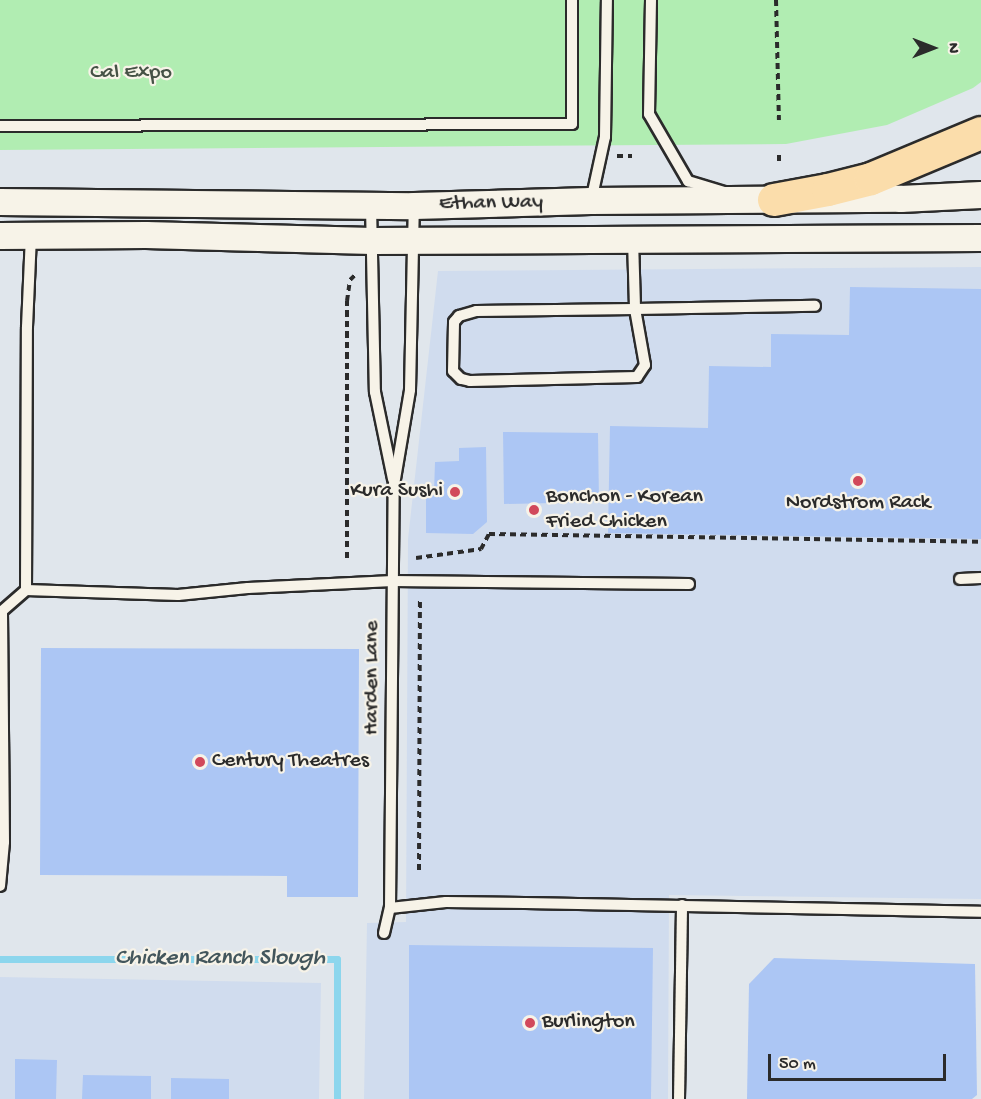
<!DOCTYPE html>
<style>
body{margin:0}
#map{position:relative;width:981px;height:1099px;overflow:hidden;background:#e0e6ec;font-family:"Gochi Hand",sans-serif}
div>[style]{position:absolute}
.built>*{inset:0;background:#d0dcee}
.green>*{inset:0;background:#b1edb2}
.stream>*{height:7px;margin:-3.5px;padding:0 3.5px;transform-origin:3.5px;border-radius:3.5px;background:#8cd6ed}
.building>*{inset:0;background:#acc6f4}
.path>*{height:4px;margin-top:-2px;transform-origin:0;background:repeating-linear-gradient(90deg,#2b2b2b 0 6px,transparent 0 10.5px)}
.roads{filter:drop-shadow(2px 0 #2b2b2b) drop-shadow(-2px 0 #2b2b2b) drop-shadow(0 2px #2b2b2b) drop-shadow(0 -2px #2b2b2b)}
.service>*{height:10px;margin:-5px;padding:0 5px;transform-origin:5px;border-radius:5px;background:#f7f3e8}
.tertiary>*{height:26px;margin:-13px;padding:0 13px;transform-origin:13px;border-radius:13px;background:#f7f3e8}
.primary>*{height:32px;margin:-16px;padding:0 16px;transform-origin:16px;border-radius:16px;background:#fbddab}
.dots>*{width:16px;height:16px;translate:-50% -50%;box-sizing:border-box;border:3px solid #f7f3e8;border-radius:50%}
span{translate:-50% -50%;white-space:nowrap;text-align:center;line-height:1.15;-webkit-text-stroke:4.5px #f7f3e8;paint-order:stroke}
.park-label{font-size:22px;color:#465246}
.street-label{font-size:22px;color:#2b2b2b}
.poi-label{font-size:22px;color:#2b2b2b}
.right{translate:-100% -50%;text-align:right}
.left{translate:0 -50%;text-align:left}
.water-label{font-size:24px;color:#43565c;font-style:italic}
.north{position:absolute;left:903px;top:18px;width:60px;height:60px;-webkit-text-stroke:4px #f7f3e8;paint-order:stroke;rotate:90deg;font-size:16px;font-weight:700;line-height:24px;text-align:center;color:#2b2b2b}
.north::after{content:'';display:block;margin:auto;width:21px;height:27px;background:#2b2b2b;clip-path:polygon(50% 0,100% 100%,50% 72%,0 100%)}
.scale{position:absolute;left:768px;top:1054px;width:178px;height:27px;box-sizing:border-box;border:3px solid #2b2b2b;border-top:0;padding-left:8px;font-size:18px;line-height:21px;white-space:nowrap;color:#2b2b2b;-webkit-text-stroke:4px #f7f3e8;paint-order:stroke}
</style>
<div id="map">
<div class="built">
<i style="clip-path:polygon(981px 267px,981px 899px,669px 895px,668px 1099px,364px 1099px,367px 923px,406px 922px,408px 539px,438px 271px)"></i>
<i style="clip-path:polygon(0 977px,321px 983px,319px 1099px,0 1099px)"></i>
</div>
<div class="green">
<i style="clip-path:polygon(0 0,981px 0,981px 82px,973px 88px,887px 125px,786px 144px,0 150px)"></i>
</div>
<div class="stream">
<i style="left:0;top:959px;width:337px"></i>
<i style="left:337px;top:959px;width:140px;rotate:90deg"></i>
</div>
<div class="building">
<i style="clip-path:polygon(850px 287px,981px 289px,981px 539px,608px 533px,610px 426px,708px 428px,709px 366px,771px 367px,771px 334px,849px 335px)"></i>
<i style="clip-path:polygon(503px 432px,598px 433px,599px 502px,504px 504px)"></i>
<i style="clip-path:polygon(486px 447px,487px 522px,473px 534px,426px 533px,426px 492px,434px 492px,435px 462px,459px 461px,459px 448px)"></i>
<i style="clip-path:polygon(41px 648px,359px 649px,358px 897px,287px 897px,287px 876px,40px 875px)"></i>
<i style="clip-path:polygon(409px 945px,653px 948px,651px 1099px,409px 1099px)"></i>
<i style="clip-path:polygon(774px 958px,975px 964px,977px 1095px,972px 1099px,747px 1099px,749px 984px)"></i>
<i style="clip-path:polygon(15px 1059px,57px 1060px,56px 1099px,15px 1099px)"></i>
<i style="clip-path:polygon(83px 1075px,151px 1076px,151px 1099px,82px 1099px)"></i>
<i style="clip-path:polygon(171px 1078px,229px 1079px,229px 1099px,171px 1099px)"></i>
</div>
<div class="path">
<i style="left:776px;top:0;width:120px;rotate:88.6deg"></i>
<i style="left:779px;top:155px;width:8px;rotate:90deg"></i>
<i style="left:617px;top:156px;width:15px"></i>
<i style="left:347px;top:558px;width:257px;rotate:-90deg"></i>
<i style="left:347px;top:301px;width:21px;rotate:-82deg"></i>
<i style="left:350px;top:280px;width:8px;rotate:-45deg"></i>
<i style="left:416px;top:558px;width:66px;rotate:-7.9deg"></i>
<i style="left:481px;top:549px;width:17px;rotate:-62deg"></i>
<i style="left:489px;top:534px;width:492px;rotate:0.9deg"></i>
<i style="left:419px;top:870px;width:272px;rotate:-89.8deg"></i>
</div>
<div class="roads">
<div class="service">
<i style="left:651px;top:0;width:114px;rotate:91deg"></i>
<i style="left:649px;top:114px;width:78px;rotate:59.8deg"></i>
<i style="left:688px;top:181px;width:38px;rotate:17deg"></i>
<i style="left:0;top:126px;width:572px;rotate:-0.2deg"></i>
<i style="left:572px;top:124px;width:124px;rotate:-90deg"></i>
<i style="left:591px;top:201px;width:66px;rotate:-77.7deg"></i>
<i style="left:605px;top:137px;width:137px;rotate:-89.2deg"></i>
<i style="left:371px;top:206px;width:186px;rotate:88.8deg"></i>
<i style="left:375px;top:392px;width:89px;rotate:78.3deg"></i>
<i style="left:633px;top:240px;width:69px;rotate:88.3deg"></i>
<i style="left:635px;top:309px;width:180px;rotate:-1deg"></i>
<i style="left:635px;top:309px;width:57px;rotate:79.9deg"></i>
<i style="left:645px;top:365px;width:14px;rotate:124deg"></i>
<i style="left:637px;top:377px;width:167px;rotate:178.6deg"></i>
<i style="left:470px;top:381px;width:9px;rotate:-167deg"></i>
<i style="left:461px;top:379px;width:11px;rotate:-135deg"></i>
<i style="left:453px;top:371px;width:49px;rotate:-88.8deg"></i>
<i style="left:454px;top:322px;width:8px;rotate:-50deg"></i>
<i style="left:459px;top:316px;width:18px;rotate:-16deg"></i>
<i style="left:476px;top:311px;width:159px;rotate:-0.7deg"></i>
<i style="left:960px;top:579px;width:21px;rotate:-3deg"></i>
<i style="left:26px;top:590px;width:152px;rotate:1.9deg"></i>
<i style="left:178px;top:595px;width:70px;rotate:-5.7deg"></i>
<i style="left:248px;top:588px;width:145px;rotate:-2.8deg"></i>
<i style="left:393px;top:581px;width:296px;rotate:0.6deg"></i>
<i style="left:0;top:886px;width:44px;rotate:-84.8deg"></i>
<i style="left:4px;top:842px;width:231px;rotate:-90.5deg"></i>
<i style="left:2px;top:611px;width:32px;rotate:-41deg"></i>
<i style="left:26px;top:590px;width:263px;rotate:-89.8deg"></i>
<i style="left:27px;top:327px;width:90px;rotate:-87.5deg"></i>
<i style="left:390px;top:908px;width:56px;rotate:-6.1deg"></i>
<i style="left:446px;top:902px;width:79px;rotate:0.7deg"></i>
<i style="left:525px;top:903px;width:456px;rotate:1.1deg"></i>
<i style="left:384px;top:933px;width:26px;rotate:-77deg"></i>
<i style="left:390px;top:908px;width:423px;rotate:-89.5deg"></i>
<i style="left:394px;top:485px;width:96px;rotate:-80.4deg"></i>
<i style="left:410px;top:390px;width:184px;rotate:-88.8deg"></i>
<i style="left:679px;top:1099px;width:194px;rotate:-89.1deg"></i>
</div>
<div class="tertiary">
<i style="left:0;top:202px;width:414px;rotate:0.6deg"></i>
<i style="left:414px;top:206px;width:177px;rotate:-1.6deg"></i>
<i style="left:591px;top:201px;width:310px;rotate:-0.4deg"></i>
<i style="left:901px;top:199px;width:80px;rotate:-2.9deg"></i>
<i style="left:0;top:236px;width:146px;rotate:-0.4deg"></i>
<i style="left:146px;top:235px;width:226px;rotate:1.5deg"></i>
<i style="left:372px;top:241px;width:609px;rotate:-0.28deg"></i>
</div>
<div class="primary">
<i style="left:774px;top:200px;width:55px;rotate:-10.5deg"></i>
<i style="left:828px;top:190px;width:44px;rotate:-14.3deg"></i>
<i style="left:871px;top:179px;width:119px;rotate:-22.7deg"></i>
</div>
</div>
<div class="dots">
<i style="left:858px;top:481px;background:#d1495b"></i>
<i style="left:455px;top:492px;background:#d1495b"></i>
<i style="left:534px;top:510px;background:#d1495b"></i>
<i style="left:200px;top:762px;background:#d1495b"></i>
<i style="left:530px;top:1023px;background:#d1495b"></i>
</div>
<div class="park-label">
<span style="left:131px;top:74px">Cal Expo</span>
</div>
<div class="street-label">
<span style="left:491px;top:204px;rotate:-1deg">Ethan Way</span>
<span style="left:373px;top:678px;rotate:-90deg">Harden Lane</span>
</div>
<div class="poi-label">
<span class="right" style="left:443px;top:492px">Kura Sushi</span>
<span class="left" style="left:546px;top:510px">Bonchon - Korean<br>Fried Chicken</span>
<span style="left:858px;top:504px">Nordstrom Rack</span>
<span class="left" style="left:212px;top:762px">Century Theatres</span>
<span class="left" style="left:542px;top:1023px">Burlington</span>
</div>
<div class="water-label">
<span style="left:220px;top:959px">Chicken Ranch Slough</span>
</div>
<div class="north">N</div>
<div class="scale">50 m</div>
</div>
